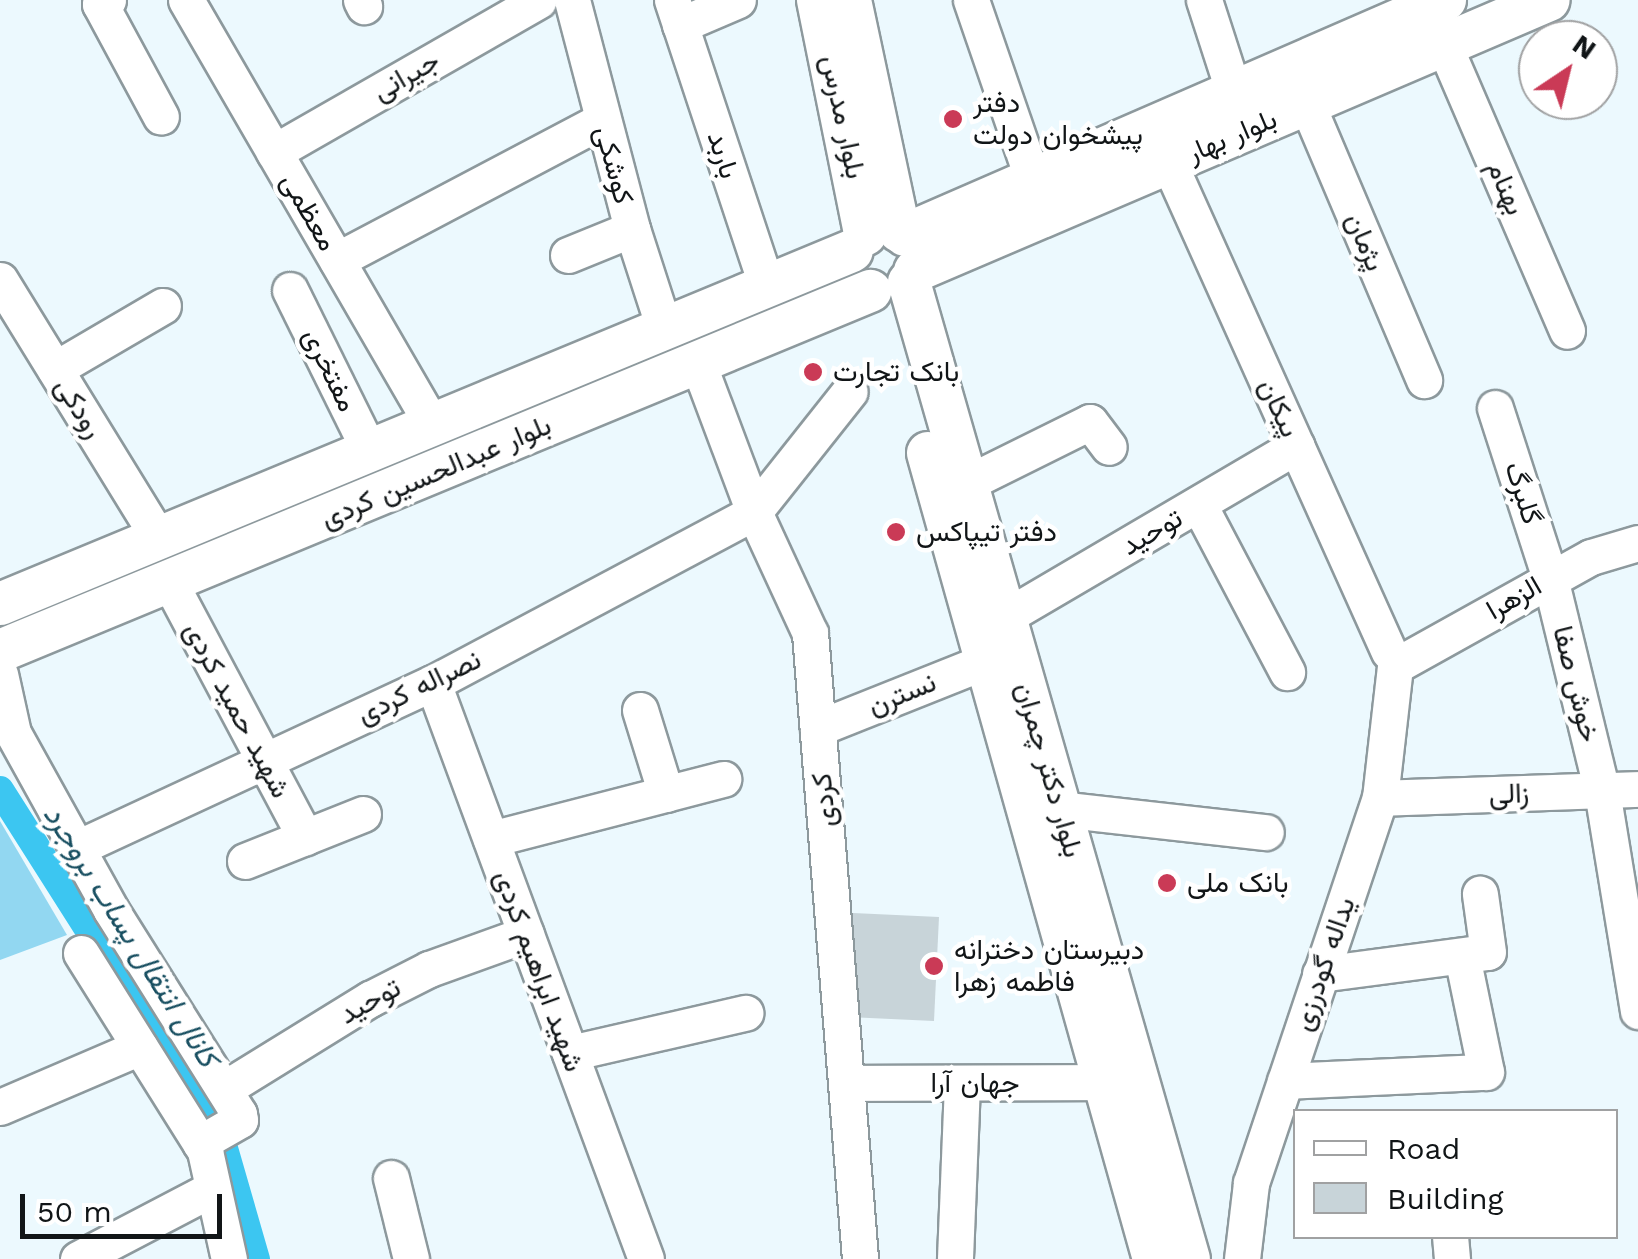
<!DOCTYPE html>
<meta charset="utf-8">
<style>
body{margin:0}
#map{position:relative;width:1638px;height:1259px;overflow:hidden;background:#ecf9fe;font-family:"Work Sans",Vazirmatn,sans-serif}
div>[style]{position:absolute}
.green>*{inset:0;background:#92d7f1}
.canal>*{height:28px;margin:-14px;padding:0 14px;transform-origin:14px;border-radius:14px;background:#3cc6f1}
.building>*{inset:0;background:#c8d4d9}
.roads{filter:drop-shadow(2px 0 #8d999d) drop-shadow(-2px 0 #8d999d) drop-shadow(0 2px #8d999d) drop-shadow(0 -2px #8d999d)}
.minor>*{height:35px;margin:-17.5px;padding:0 17.5px;transform-origin:17.5px;border-radius:17.5px;background:#fff}
.major>*{height:42px;margin:-21px;padding:0 21px;transform-origin:21px;border-radius:21px;background:#fff}
.dots>*{width:28px;height:28px;translate:-50% -50%;box-sizing:border-box;border:5px solid #fff;border-radius:50%}
span{translate:-50% -50%;white-space:nowrap;text-align:center;line-height:1.15;-webkit-text-stroke:9px #fff;paint-order:stroke}
.street-label{font-size:28px;color:#111517}
.poi-label{font-size:28px;color:#111517}
.left{translate:0 -50%;text-align:left}
.water-label{font-size:30px;color:#174e60;font-style:italic}
.legend{position:absolute;left:1293px;top:1109px;width:325px;height:130px;box-sizing:border-box;background:#fff;border:2px solid #a0a1a2;margin:0;padding:12px 18px;list-style:none;font-size:30px;color:#111517}
.legend li{display:flex;align-items:center;gap:20px;height:50px}
.legend b{width:50px;border:2px solid #a0a1a2}
.north{position:absolute;left:1518px;top:20px;width:100px;height:100px;box-sizing:border-box;background:#fff;border:2px solid #a0a1a2;border-radius:50%;rotate:35deg;font-size:28px;font-weight:700;line-height:40px;text-align:center;color:#111517}
.north::after{content:'';display:block;margin:auto;width:35px;height:45px;background:#ca3a56;clip-path:polygon(50% 0,100% 100%,50% 72%,0 100%)}
.scale{position:absolute;left:20px;top:1194px;width:202px;height:45px;box-sizing:border-box;border:5px solid #111517;border-top:0;padding-left:12px;font-size:30px;line-height:35px;white-space:nowrap;color:#111517;-webkit-text-stroke:8px #fff;paint-order:stroke}
</style>
<div id="map">
<div class="green">
<i style="clip-path:polygon(0 821px,67px 935px,0 960px)"></i>
</div>
<div class="canal">
<i style="left:0;top:790px;width:386px;rotate:57.6deg"></i>
<i style="left:223px;top:1145px;width:119px;rotate:73.9deg"></i>
</div>
<div class="building">
<i style="clip-path:polygon(853px 913px,939px 917px,934px 1021px,848px 1017px)"></i>
</div>
<div class="roads">
<div class="minor">
<i style="left:108px;top:0;width:9px;rotate:153deg"></i>
<i style="left:100px;top:4px;width:128px;rotate:61.6deg"></i>
<i style="left:186px;top:0;width:490px;rotate:59.9deg"></i>
<i style="left:361px;top:0;width:7px;rotate:63deg"></i>
<i style="left:572px;top:0;width:237px;rotate:75.3deg"></i>
<i style="left:632px;top:229px;width:104px;rotate:72.1deg"></i>
<i style="left:672px;top:0;width:300px;rotate:71.7deg"></i>
<i style="left:971px;top:0;width:187px;rotate:71deg"></i>
<i style="left:1204px;top:0;width:95px;rotate:72.1deg"></i>
<i style="left:680px;top:25px;width:63px;rotate:-23.3deg"></i>
<i style="left:1444px;top:45px;width:311px;rotate:66.7deg"></i>
<i style="left:1307px;top:104px;width:300px;rotate:67deg"></i>
<i style="left:274px;top:152px;width:305px;rotate:-29.8deg"></i>
<i style="left:1169px;top:163px;width:536px;rotate:65.78deg"></i>
<i style="left:568px;top:255px;width:69px;rotate:-22.1deg"></i>
<i style="left:337px;top:260px;width:300px;rotate:-27.8deg"></i>
<i style="left:0;top:280px;width:302px;rotate:58.4deg"></i>
<i style="left:290px;top:290px;width:178px;rotate:63.7deg"></i>
<i style="left:698px;top:363px;width:159px;rotate:69.4deg"></i>
<i style="left:754px;top:512px;width:133px;rotate:65.2deg"></i>
<i style="left:810px;top:633px;width:628px;rotate:85.43deg"></i>
<i style="left:55px;top:369px;width:125px;rotate:-30.3deg"></i>
<i style="left:1495px;top:408px;width:179px;rotate:72.1deg"></i>
<i style="left:1550px;top:578px;width:219px;rotate:76.3deg"></i>
<i style="left:1602px;top:791px;width:223px;rotate:80.7deg"></i>
<i style="left:967px;top:483px;width:137px;rotate:-26.4deg"></i>
<i style="left:1090px;top:422px;width:31px;rotate:53deg"></i>
<i style="left:1199px;top:505px;width:189px;rotate:62.2deg"></i>
<i style="left:170px;top:583px;width:288px;rotate:62deg"></i>
<i style="left:1005px;top:617px;width:338px;rotate:-30.4deg"></i>
<i style="left:0;top:674px;width:60px;rotate:77.6deg"></i>
<i style="left:13px;top:733px;width:202px;rotate:61deg"></i>
<i style="left:111px;top:910px;width:241px;rotate:57.9deg"></i>
<i style="left:239px;top:1114px;width:6px;rotate:81deg"></i>
<i style="left:240px;top:1120px;width:46px;rotate:150.1deg"></i>
<i style="left:433px;top:683px;width:614px;rotate:69.71deg"></i>
<i style="left:640px;top:710px;width:88px;rotate:72.8deg"></i>
<i style="left:818px;top:728px;width:181px;rotate:-21.7deg"></i>
<i style="left:1380px;top:798px;width:258px;rotate:-2deg"></i>
<i style="left:1060px;top:809px;width:207px;rotate:6.4deg"></i>
<i style="left:491px;top:839px;width:240px;rotate:-14.5deg"></i>
<i style="left:77px;top:848px;width:392px;rotate:-24.9deg"></i>
<i style="left:433px;top:683px;width:364px;rotate:-28deg"></i>
<i style="left:754px;top:512px;width:154px;rotate:-51.6deg"></i>
<i style="left:245px;top:861px;width:127px;rotate:-21.7deg"></i>
<i style="left:81px;top:953px;width:234px;rotate:57.9deg"></i>
<i style="left:205px;top:1151px;width:111px;rotate:77.5deg"></i>
<i style="left:1320px;top:974px;width:169px;rotate:-7.5deg"></i>
<i style="left:1488px;top:952px;width:59px;rotate:-97.9deg"></i>
<i style="left:570px;top:1053px;width:180px;rotate:-12.9deg"></i>
<i style="left:1285px;top:1081px;width:201px;rotate:-2.6deg"></i>
<i style="left:1486px;top:1072px;width:118px;rotate:-101.7deg"></i>
<i style="left:846px;top:1083px;width:259px;rotate:-0.2deg"></i>
<i style="left:224px;top:1089px;width:172px;rotate:-31.7deg"></i>
<i style="left:370px;top:999px;width:66px;rotate:-27deg"></i>
<i style="left:429px;top:969px;width:103px;rotate:-19.8deg"></i>
<i style="left:0;top:1107px;width:152px;rotate:-23.2deg"></i>
<i style="left:391px;top:1178px;width:83px;rotate:76.1deg"></i>
<i style="left:1450px;top:1236px;width:23px;rotate:85deg"></i>
<i style="left:955px;top:1258px;width:175px;rotate:-87.7deg"></i>
<i style="left:78px;top:1259px;width:151px;rotate:-27.6deg"></i>
<i style="left:1242px;top:1259px;width:77px;rotate:-83.2deg"></i>
<i style="left:1251px;top:1183px;width:406px;rotate:-71.5deg"></i>
<i style="left:1380px;top:798px;width:133px;rotate:-83.5deg"></i>
<i style="left:1395px;top:666px;width:224px;rotate:-29.1deg"></i>
<i style="left:1591px;top:557px;width:49px;rotate:-16.6deg"></i>
</div>
<div class="major">
<i style="left:818px;top:0;width:239px;rotate:78.6deg"></i>
<i style="left:850px;top:0;width:236px;rotate:78deg"></i>
<i style="left:905px;top:235px;width:589px;rotate:-23.52deg"></i>
<i style="left:915px;top:271px;width:689px;rotate:-23.14deg"></i>
<i style="left:909px;top:282px;width:1016px;rotate:74.01deg"></i>
<i style="left:928px;top:453px;width:837px;rotate:74.34deg"></i>
<i style="left:0;top:604px;width:922px;rotate:-22.51deg"></i>
<i style="left:0;top:651px;width:942px;rotate:-22.48deg"></i>
</div>
</div>
<div class="dots">
<i style="left:953px;top:119px;background:#ca3a56"></i>
<i style="left:813px;top:372px;background:#ca3a56"></i>
<i style="left:896px;top:532px;background:#ca3a56"></i>
<i style="left:1167px;top:883px;background:#ca3a56"></i>
<i style="left:934px;top:966px;background:#ca3a56"></i>
</div>
<div class="street-label">
<span style="left:406px;top:76px;rotate:-30deg">جیرانی</span>
<span style="left:843px;top:117px;rotate:78deg">بلوار مدرس</span>
<span style="left:1232px;top:136px;rotate:-23deg">بلوار بهار</span>
<span style="left:723px;top:155px;rotate:72deg">باربد</span>
<span style="left:614px;top:165px;rotate:75deg">کوشکی</span>
<span style="left:1506px;top:188px;rotate:67deg">بهنام</span>
<span style="left:309px;top:212px;rotate:60deg">معظمی</span>
<span style="left:1365px;top:242px;rotate:67deg">پژمان</span>
<span style="left:330px;top:370px;rotate:64deg">مفتخری</span>
<span style="left:79px;top:408px;rotate:58deg">رودکی</span>
<span style="left:1279px;top:408px;rotate:65deg">پیکان</span>
<span style="left:436px;top:472px;rotate:-23deg">بلوار عبدالحسین کردی</span>
<span style="left:1523px;top:493px;rotate:72deg">گلبرگ</span>
<span style="left:1152px;top:532px;rotate:-30deg">توحید</span>
<span style="left:1514px;top:598px;rotate:-30deg">الزهرا</span>
<span style="left:1576px;top:684px;rotate:76deg">خوش صفا</span>
<span style="left:419px;top:687px;rotate:-26deg">نصراله کردی</span>
<span style="left:902px;top:694px;rotate:-22deg">نسترن</span>
<span style="left:237px;top:710px;rotate:62deg">شهید حمید کردی</span>
<span style="left:1049px;top:770px;rotate:74deg">بلوار دکتر چمران</span>
<span style="left:1509px;top:794px;rotate:-2deg">زالی</span>
<span style="left:824px;top:800px;rotate:-95deg">کردی</span>
<span style="left:1324px;top:964px;rotate:-71deg">یداله گودرزی</span>
<span style="left:539px;top:971px;rotate:70deg">شهید ابراهیم کردی</span>
<span style="left:370px;top:1001px;rotate:-29deg">توحید</span>
<span style="left:975px;top:1083px">جهان آرا</span>
</div>
<div class="poi-label">
<span class="left" style="left:973px;top:119px">دفتر<br>پیشخوان دولت</span>
<span class="left" style="left:833px;top:372px">بانک تجارت</span>
<span class="left" style="left:916px;top:532px">دفتر تیپاکس</span>
<span class="left" style="left:1187px;top:883px">بانک ملی</span>
<span class="left" style="left:954px;top:966px">دبیرستان دخترانه<br>فاطمه زهرا</span>
</div>
<div class="water-label">
<span style="left:131px;top:936px;rotate:58deg">کانال انتقال پساب بروجرد</span>
</div>
<ul class="legend">
<li><b style="height:12px;background:#fff"></b>Road</li>
<li><b style="height:28px;background:#c8d4d9"></b>Building</li>
</ul>
<div class="north">N</div>
<div class="scale">50 m</div>
</div>
